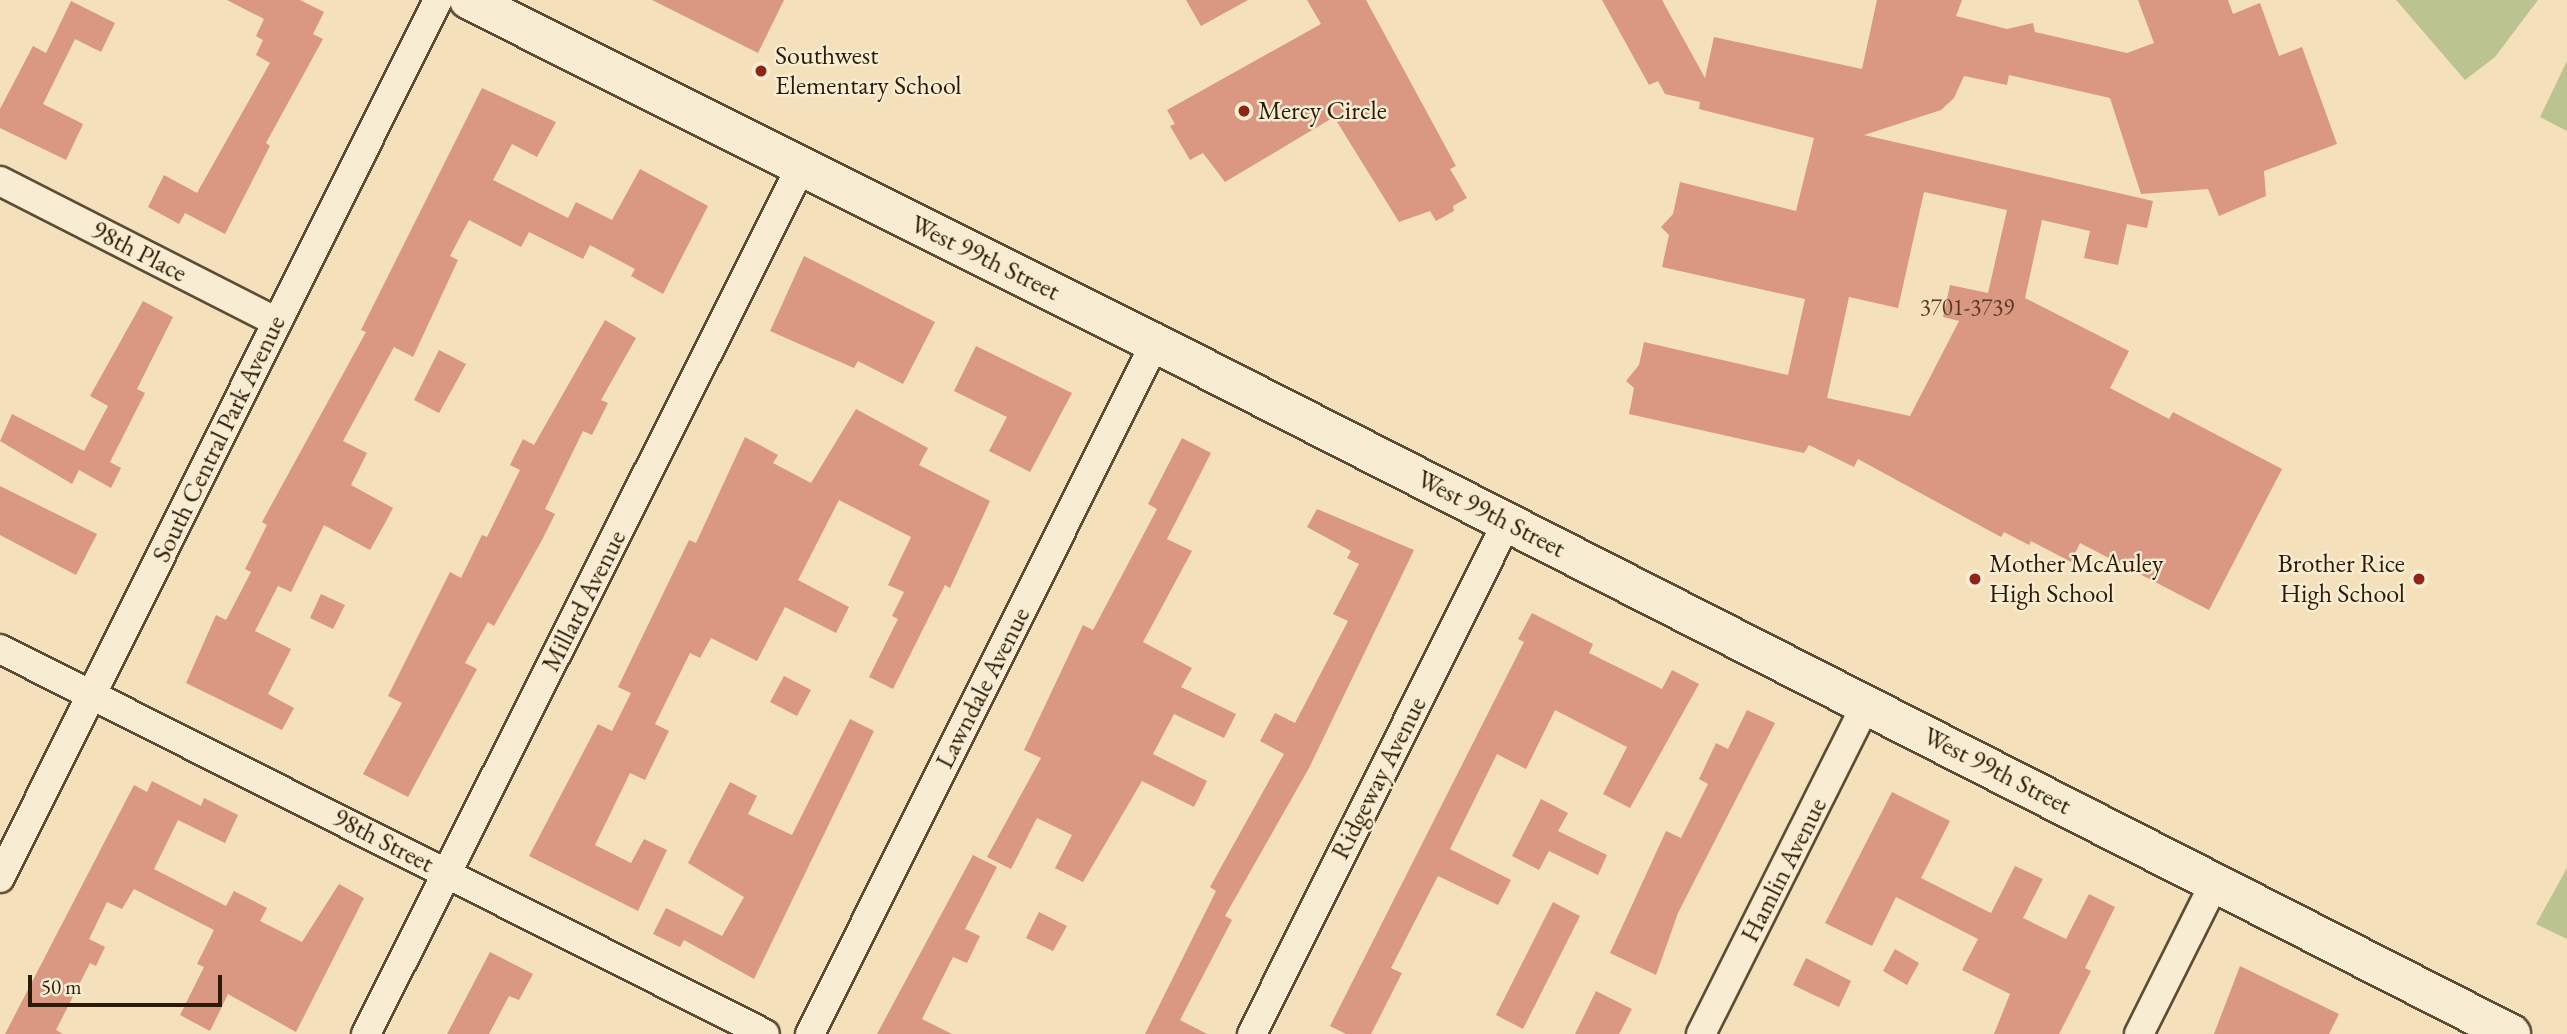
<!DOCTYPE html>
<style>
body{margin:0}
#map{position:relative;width:2567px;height:1034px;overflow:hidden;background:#f4e1bb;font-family:"EB Garamond",serif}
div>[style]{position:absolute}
.green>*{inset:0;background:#bbc391}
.building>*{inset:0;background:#da9781}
.roads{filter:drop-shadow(2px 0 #5d4c33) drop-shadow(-2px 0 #5d4c33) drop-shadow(0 2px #5d4c33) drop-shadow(0 -2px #5d4c33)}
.street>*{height:28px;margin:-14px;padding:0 14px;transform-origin:14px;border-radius:14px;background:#f8ecd3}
.secondary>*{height:38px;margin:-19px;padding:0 19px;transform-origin:19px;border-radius:19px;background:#f8ecd3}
.dots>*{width:19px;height:19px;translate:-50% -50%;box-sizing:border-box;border:4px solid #f8ecd3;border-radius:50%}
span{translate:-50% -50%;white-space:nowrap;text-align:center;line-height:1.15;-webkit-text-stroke:5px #f8ecd3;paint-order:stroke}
.number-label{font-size:23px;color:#573a25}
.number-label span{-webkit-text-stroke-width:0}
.poi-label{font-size:26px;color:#2b1b06}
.left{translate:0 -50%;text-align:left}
.right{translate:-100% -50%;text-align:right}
.street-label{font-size:26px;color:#2b1b06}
.scale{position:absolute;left:28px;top:975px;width:194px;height:32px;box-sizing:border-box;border:4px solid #2b1b06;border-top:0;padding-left:9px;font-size:21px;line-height:24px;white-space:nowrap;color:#2b1b06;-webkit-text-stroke:5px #f8ecd3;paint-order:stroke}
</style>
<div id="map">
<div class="green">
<i style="clip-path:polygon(2396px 0,2538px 0,2495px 57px,2465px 80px)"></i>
<i style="clip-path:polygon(2567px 61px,2567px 131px,2540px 117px)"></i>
<i style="clip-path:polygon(2567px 868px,2567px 939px,2536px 924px)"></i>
</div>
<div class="building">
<i style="clip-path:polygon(227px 0,300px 0,324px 12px,313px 34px,323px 39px,266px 143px,270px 146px,225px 234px,185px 213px,179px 224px,148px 207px,164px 175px,197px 193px,270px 63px,256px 55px,263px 40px,256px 36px,264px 19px)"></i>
<i style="clip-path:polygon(652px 0,784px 0,758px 53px)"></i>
<i style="clip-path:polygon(1186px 0,1248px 0,1201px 26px)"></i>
<i style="clip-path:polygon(1307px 0,1366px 0,1456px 166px,1450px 169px,1467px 198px,1453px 206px,1454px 211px,1436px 221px,1430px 211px,1399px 222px,1334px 117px,1225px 182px,1203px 153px,1190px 160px,1170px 126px,1175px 124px,1167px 110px,1321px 24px)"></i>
<i style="clip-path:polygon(evenodd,1602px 0,1662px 0,1705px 78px,1714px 37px,1862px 69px,1877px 0,1962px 0,1956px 16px,2007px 29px,2033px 23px,2035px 32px,2127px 53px,2154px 43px,2138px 0,2228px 0,2233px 14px,2260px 3px,2279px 56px,2302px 47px,2337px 144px,2264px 171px,2266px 196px,2219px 216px,2208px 189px,2141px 194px,2110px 98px,2009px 75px,2007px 85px,1964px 76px,1954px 98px,1941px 110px,1864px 135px,2153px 201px,2147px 228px,2127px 224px,2118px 265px,2084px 258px,2090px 231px,2042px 220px,2025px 298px,2129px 351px,2110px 388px,2169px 419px,2173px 412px,2282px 469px,2209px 610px,2080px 543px,2071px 562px,2031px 541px,2029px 545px,2004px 532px,2001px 537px,1858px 459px,1854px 467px,1809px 445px,1804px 453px,1629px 414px,1634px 388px,1626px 381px,1639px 365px,1644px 342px,1788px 375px,1805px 299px,1662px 267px,1669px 235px,1661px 227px,1673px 214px,1680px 182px,1796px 211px,1814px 138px,1699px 109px,1700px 102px,1665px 94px,1658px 81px,1649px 85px,1602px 0,1924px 192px,2007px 210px,1988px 293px,1950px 285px,1943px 317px,1959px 321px,1910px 416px,1827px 398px,1849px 297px,1898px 308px,1924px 192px)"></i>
<i style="clip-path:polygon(71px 1px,115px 23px,101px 52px,75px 39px,43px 104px,83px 124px,66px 160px,0 128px,0 109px,33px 46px,46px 53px)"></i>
<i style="clip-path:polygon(482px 88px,556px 122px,537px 157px,512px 144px,493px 180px,568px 218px,576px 202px,612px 220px,640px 169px,708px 206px,663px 294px,631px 276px,635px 269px,590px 245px,583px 259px,529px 232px,521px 247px,469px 220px,450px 256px,458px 260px,413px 357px,394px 347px,343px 441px,367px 453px,351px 485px,393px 508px,384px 525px,370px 550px,324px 525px,291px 592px,278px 586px,255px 631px,291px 649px,268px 694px,294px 708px,282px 730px,186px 683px,216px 615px,226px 620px,251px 572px,245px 569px,267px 525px,262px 522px,366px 332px,361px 330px)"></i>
<i style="clip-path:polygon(804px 256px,935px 322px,903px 384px,858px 361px,854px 368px,770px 331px)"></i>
<i style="clip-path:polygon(143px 301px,173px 317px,137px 389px,145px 393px,110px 462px,121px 468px,111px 488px,79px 470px,72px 484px,0 441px,12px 414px,84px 451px,108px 406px,90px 396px)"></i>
<i style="clip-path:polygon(605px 320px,636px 338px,601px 400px,608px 403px,592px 435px,583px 431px,545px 509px,555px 514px,542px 540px,494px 626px,488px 622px,465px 663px,477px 669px,408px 797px,363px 774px,402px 703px,388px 696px,450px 572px,461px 578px,482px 535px,487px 537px,520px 470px,510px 465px,523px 439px,534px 445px)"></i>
<i style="clip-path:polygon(976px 346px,1072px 393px,1030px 472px,989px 451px,1007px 417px,954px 391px)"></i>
<i style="clip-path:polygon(439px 350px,466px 364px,439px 413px,414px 400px)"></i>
<i style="clip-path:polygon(856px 409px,928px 448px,919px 465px,990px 501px,950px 588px,945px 585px,893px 689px,869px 677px,898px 619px,892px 616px,904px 592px,888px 585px,911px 537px,839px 500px,798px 580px,849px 607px,836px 633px,785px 607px,757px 661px,711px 638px,700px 658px,690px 653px,655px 724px,669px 731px,645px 780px,630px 773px,595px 845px,631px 863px,644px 839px,667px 850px,638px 911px,529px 856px,598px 724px,612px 731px,631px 693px,618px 687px,689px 540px,696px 543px,745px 437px,778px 455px,773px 463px,811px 483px)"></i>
<i style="clip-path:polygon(1182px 438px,1211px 453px,1167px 539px,1192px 551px,1143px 642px,1192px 668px,1181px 687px,1236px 714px,1224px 738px,1174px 714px,1153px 754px,1207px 781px,1194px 807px,1142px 781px,1083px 882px,1055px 868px,1072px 835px,1037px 818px,1011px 869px,987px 857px,1041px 758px,1024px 750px,1083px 625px,1093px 630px,1157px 509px,1148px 504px)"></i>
<i style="clip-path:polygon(0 486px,97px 534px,76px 575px,0 535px)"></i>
<i style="clip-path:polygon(1317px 509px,1414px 550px,1309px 768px,1225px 916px,1232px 920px,1180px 1020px,1207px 1034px,1145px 1034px,1216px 891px,1210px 887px,1284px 754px,1260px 741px,1275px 713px,1295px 723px,1348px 621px,1333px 614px,1359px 564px,1347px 558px,1351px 551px,1307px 527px)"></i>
<i style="clip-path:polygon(321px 594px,345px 605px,333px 629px,310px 618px)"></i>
<i style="clip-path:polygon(1532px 613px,1593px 644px,1589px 653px,1662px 689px,1672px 670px,1699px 684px,1630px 808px,1603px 794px,1627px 747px,1555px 710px,1526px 769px,1497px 754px,1450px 849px,1511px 880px,1498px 905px,1438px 876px,1391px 968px,1402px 973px,1371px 1034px,1346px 1034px,1330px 1026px,1524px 642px,1518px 639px)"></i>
<i style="clip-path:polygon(784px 676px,811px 690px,797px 716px,770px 702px)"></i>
<i style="clip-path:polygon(1747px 710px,1775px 723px,1678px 913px,1656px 975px,1610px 953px,1666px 831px,1681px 838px,1708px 784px,1699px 779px,1716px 743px,1728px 749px)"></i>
<i style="clip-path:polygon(850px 719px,874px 731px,754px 979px,684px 940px,680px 947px,653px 934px,666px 908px,722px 936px,744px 897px,688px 863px,730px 782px,757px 796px,748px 814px,792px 835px)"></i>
<i style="clip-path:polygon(152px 781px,201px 806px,204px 798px,238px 815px,225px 843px,178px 820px,154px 869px,226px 906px,234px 891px,267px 908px,260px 921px,302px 942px,339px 884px,364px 898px,296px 1032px,228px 994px,210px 1031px,180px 1015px,204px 967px,197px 964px,214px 930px,134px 889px,122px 909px,107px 902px,89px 939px,105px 947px,96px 966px,90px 963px,56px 1030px,63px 1034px,5px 1034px,134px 785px,147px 792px)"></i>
<i style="clip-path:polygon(1892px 792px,1950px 821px,1921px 878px,1991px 913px,2015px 866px,2043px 879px,2023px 918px,2066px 939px,2089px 894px,2115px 907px,2085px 968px,2091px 971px,2059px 1034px,1994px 1034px,2010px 994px,1962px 970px,1978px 939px,1896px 897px,1872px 946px,1825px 923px)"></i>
<i style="clip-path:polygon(1541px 799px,1568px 813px,1558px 831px,1607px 855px,1598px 875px,1549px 851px,1539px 870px,1512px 856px)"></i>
<i style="clip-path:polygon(973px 855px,997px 867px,965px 929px,980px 936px,967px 963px,953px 957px,922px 1019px,952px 1034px,877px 1034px)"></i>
<i style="clip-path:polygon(1553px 902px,1580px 916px,1523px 1029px,1496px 1015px)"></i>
<i style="clip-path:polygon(1039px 912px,1067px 926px,1053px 951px,1026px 938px)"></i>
<i style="clip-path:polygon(1895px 949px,1919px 963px,1907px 985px,1883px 971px)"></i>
<i style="clip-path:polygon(490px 952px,533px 974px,519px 1000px,509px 996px,489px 1034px,447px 1034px)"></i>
<i style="clip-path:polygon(1806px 958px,1851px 981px,1839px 1007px,1793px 985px)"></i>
<i style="clip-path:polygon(2240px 966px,2339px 1014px,2329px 1034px,2214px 1034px)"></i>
<i style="clip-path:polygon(1596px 991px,1632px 1009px,1619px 1034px,1575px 1034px)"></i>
</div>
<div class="roads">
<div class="street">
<i style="left:0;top:181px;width:311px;rotate:27deg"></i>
<i style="left:0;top:649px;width:856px;rotate:26.71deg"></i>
<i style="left:0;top:878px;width:981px;rotate:-63.49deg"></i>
<i style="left:366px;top:1034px;width:970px;rotate:-63.36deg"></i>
<i style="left:810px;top:1034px;width:772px;rotate:-63.47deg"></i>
<i style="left:1252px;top:1034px;width:572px;rotate:-63.52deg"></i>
<i style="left:1701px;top:1034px;width:368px;rotate:-63.4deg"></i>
<i style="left:2139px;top:1034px;width:170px;rotate:-63.4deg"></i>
</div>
<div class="secondary">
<i style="left:469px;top:0;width:767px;rotate:26.57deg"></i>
<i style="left:1155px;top:343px;width:1522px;rotate:27deg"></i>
</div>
</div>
<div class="dots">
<i style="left:761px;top:71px;background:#8f2418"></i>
<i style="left:1244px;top:111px;background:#8f2418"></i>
<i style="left:1975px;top:579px;background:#8f2418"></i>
<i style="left:2419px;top:579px;background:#8f2418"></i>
</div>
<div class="number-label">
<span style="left:1967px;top:307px">3701-3739</span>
</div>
<div class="poi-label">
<span class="left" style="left:775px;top:71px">Southwest<br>Elementary School</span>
<span class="left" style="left:1258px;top:111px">Mercy Circle</span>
<span class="left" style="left:1989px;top:579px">Mother McAuley<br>High School</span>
<span class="right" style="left:2405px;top:579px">Brother Rice<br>High School</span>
</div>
<div class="street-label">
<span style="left:139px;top:252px;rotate:27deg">98th Place</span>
<span style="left:985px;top:258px;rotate:26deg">West 99th Street</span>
<span style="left:219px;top:439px;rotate:-64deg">South Central Park Avenue</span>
<span style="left:1491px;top:514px;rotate:27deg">West 99th Street</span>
<span style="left:584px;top:601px;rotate:-63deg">Millard Avenue</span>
<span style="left:983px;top:688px;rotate:-63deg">Lawndale Avenue</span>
<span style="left:1997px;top:771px;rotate:27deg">West 99th Street</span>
<span style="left:1379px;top:778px;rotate:-63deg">Ridgeway Avenue</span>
<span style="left:383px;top:841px;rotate:27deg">98th Street</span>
<span style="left:1784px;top:870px;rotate:-63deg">Hamlin Avenue</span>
</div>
<div class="scale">50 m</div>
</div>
